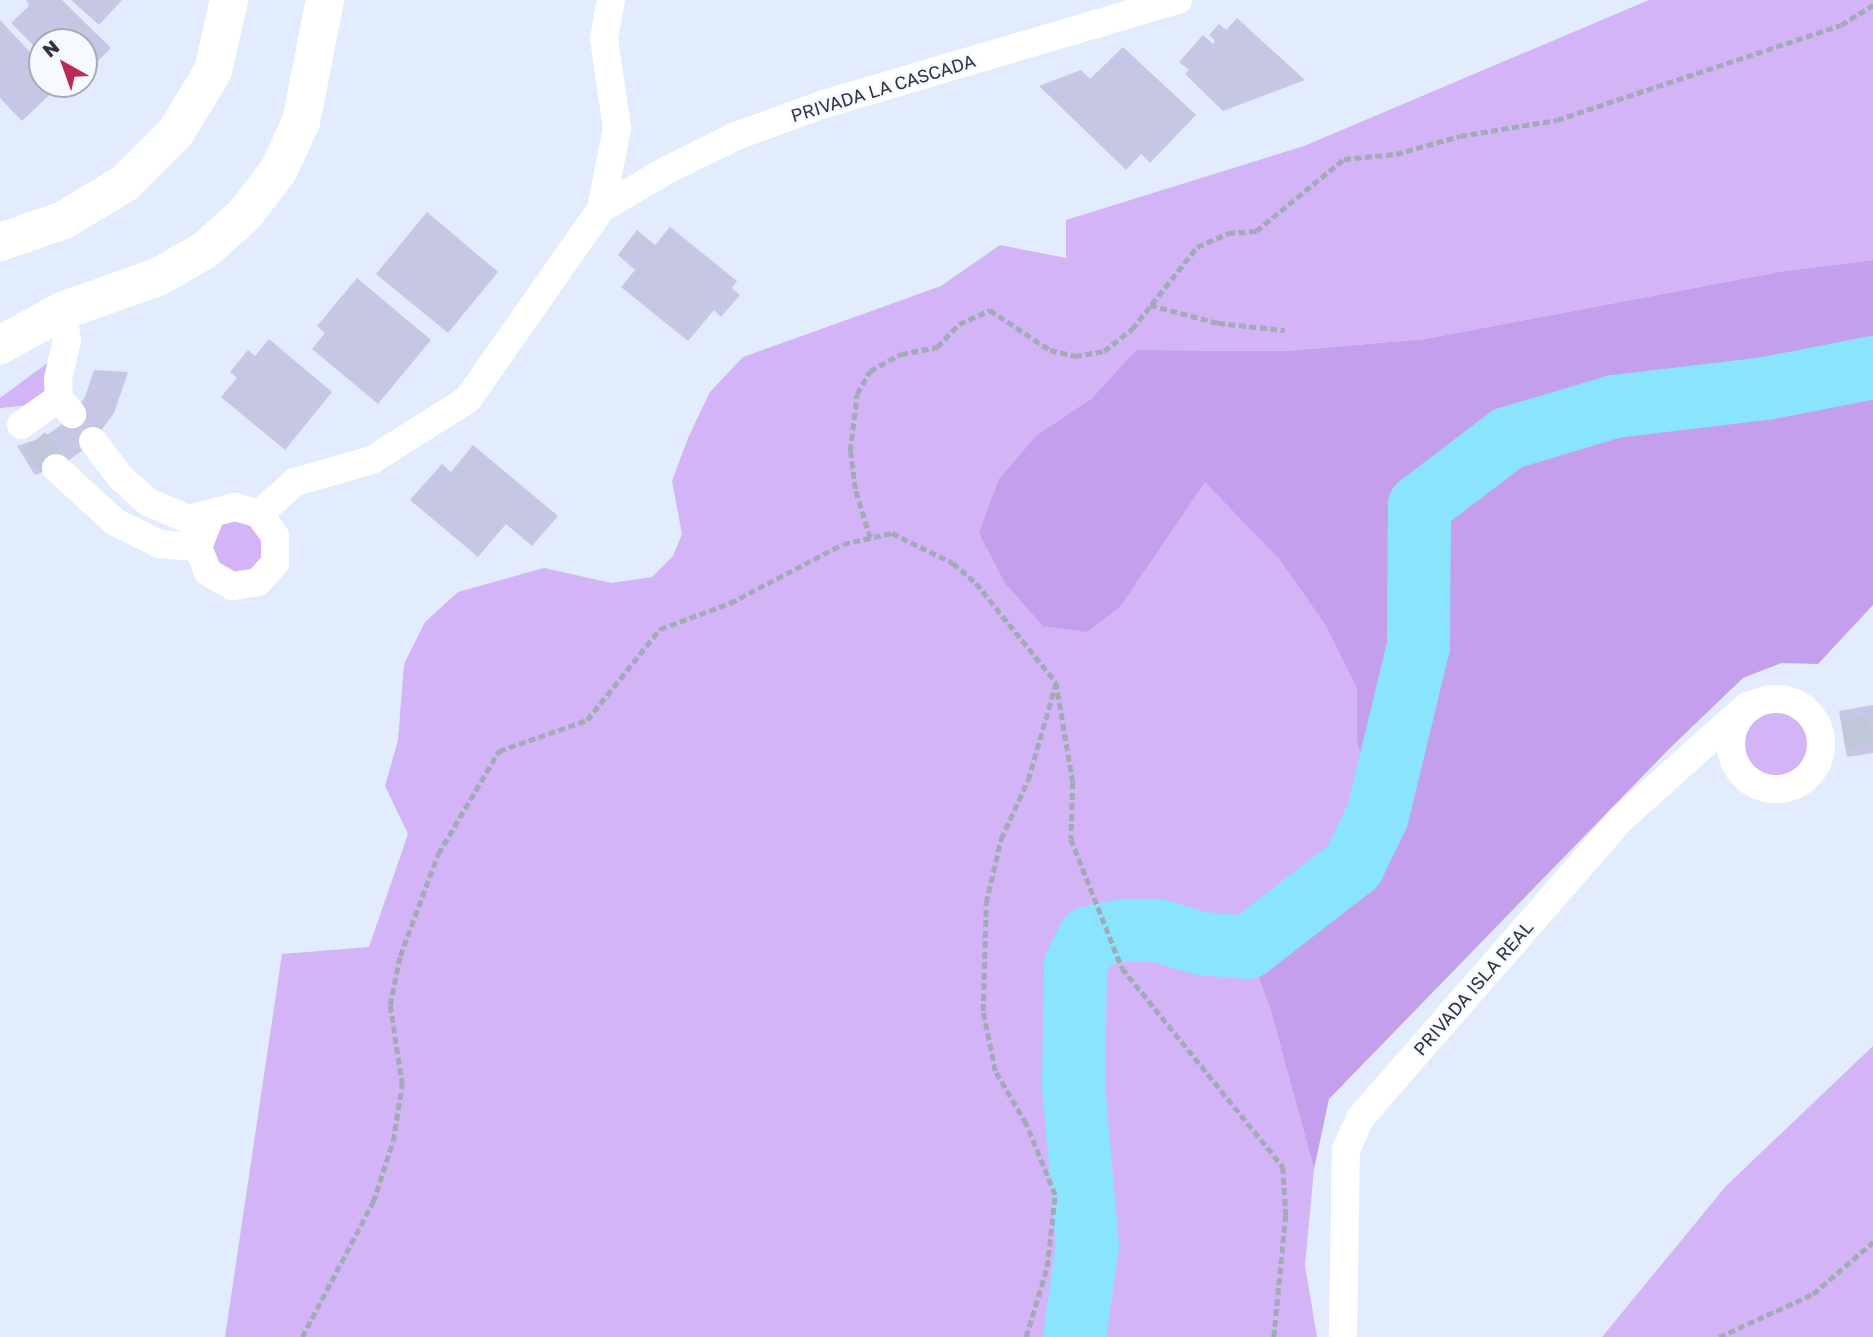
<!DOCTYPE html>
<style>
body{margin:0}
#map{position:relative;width:1873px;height:1337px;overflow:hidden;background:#e3ecfd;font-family:"Golos Text",sans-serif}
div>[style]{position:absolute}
.green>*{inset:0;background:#d2b4f7}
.round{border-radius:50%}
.forest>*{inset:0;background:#c39fee}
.river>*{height:63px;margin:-31.5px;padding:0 31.5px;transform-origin:31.5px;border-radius:31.5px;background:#8ae4fd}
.building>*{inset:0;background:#c6c7e4}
.street-tunnel>*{height:28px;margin-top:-14px;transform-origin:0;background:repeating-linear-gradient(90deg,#bfc8d7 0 28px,transparent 0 42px)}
.path>*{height:4.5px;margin-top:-2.25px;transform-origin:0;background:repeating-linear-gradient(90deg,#a2aab8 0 7px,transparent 0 10.5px)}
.street>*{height:28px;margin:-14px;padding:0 14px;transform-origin:14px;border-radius:14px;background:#fff}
.street>.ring{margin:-14px;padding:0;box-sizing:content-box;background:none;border:28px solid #fff;border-radius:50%}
.secondary>*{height:38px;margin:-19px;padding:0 19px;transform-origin:19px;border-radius:19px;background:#fff}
span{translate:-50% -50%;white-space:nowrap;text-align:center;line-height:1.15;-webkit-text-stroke:5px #f6f9ff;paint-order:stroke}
.street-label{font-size:18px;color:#303640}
.north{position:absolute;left:28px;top:28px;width:70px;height:70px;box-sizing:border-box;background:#f6f9ff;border:2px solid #a7abb3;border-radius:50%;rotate:320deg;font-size:19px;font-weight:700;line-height:28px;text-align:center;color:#303640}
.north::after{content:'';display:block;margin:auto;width:24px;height:32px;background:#ba2a53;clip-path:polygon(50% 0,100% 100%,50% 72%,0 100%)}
</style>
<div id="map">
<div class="green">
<i style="clip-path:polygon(1649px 0,1873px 0,1873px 260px,1784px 271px,1425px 339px,1286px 351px,1136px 350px,1092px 398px,1037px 435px,1120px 607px,1205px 481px,1279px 559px,1326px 626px,1357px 689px,1357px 741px,1377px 815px,1353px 865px,1247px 947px,1270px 1008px,1314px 1169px,1305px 1265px,1317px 1337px,225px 1337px,282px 954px,369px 947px,408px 834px,385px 786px,398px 740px,404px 664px,425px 622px,458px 592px,544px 568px,611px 583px,652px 577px,673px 556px,682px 534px,672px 481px,688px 438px,710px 392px,743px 357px,941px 286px,1000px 245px,1066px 258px,1066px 220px,1304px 146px)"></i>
<i style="clip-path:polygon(53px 359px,50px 386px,31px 405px,0 408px,0 398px)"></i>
<i style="clip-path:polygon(235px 515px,268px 538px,267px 559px,254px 575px,232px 578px,206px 547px,217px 521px)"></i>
<i class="round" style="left:1743px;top:711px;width:66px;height:66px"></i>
<i style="clip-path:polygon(1873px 1046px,1873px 1337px,1602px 1337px,1726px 1186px)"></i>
</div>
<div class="forest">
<i style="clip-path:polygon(1873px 260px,1873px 605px,1818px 664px,1781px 663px,1743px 678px,1670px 748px,1329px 1099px,1314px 1169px,1270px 1008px,1247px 947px,1353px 865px,1377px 816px,1357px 741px,1357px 689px,1326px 626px,1279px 559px,1205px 482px,1120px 607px,1087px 632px,1043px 626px,1005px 583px,979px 533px,999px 479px,1037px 435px,1092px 398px,1136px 350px,1286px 351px,1425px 339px,1784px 271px)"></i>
</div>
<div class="river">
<i style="left:1074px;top:1337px;width:93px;rotate:-82deg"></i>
<i style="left:1087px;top:1245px;width:162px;rotate:-95deg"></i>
<i style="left:1073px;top:1084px;width:120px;rotate:-89deg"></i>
<i style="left:1075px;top:964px;width:30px;rotate:-63deg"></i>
<i style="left:1089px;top:937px;width:33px;rotate:-12deg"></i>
<i style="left:1121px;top:930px;width:36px"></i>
<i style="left:1157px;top:930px;width:46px;rotate:16.5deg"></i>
<i style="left:1201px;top:943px;width:46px;rotate:5deg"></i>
<i style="left:1247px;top:947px;width:134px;rotate:-37.7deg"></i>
<i style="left:1353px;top:865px;width:55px;rotate:-64.4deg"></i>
<i style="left:1377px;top:815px;width:174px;rotate:-76.4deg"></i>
<i style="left:1418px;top:646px;width:141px;rotate:-89.6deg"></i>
<i style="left:1419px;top:505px;width:111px;rotate:-37.3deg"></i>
<i style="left:1507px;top:438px;width:112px;rotate:-16.7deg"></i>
<i style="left:1614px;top:406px;width:152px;rotate:-6.8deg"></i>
<i style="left:1765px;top:388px;width:110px;rotate:-11deg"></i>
</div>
<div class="building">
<i style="clip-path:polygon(26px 0,62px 0,111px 48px,84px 75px,84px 42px,42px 42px,42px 54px,11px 23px,29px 6px)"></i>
<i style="clip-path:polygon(71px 0,122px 0,99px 25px)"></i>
<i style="clip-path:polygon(1237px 18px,1305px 80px,1223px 111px,1185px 74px,1189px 70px,1179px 62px,1203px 35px,1213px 44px,1215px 41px,1209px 35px,1219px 24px,1226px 30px)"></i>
<i style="clip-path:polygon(0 20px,42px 65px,42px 84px,61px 84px,22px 121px,0 98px)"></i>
<i style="clip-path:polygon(1123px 47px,1196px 115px,1150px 163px,1141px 154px,1126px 170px,1039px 86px,1081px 70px,1090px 79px)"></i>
<i style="clip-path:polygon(427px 212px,498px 272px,448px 333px,376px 274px)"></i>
<i style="clip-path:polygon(670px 227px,737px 281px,732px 288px,740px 295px,721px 317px,714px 310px,688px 341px,621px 287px,635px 270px,618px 255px,637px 230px,655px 245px)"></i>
<i style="clip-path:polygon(357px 278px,431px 340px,378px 404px,312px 349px,325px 333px,317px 326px)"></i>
<i style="clip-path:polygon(269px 339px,332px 392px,285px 450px,221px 397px,237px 378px,230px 372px,248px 350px,255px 356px)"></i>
<i style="clip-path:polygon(94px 370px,128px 372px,114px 413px,91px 444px,61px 466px,35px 475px,17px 446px,44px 437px,68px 420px,85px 397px)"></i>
<i style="clip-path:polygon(473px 445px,558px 516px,532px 546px,506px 524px,478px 557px,410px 500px,442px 464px,451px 472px)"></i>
<i style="clip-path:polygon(1873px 705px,1873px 753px,1847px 757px,1839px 711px)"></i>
</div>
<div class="street-tunnel">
<i style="left:34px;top:441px;width:35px;rotate:51deg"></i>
<i style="left:1843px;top:734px;width:30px;rotate:-8deg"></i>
</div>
<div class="path">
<i style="left:1150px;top:305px;width:70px;rotate:14.8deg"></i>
<i style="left:1218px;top:323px;width:67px;rotate:6deg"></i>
<i style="left:870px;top:538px;width:51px;rotate:-107deg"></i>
<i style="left:855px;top:489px;width:38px;rotate:-97deg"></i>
<i style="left:850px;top:451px;width:57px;rotate:-83deg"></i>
<i style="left:857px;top:394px;width:26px;rotate:-61deg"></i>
<i style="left:870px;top:371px;width:35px;rotate:-29deg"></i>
<i style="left:901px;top:354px;width:37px;rotate:-11deg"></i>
<i style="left:937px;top:347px;width:32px;rotate:-46deg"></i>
<i style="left:959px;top:324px;width:34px;rotate:-24deg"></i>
<i style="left:990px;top:310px;width:72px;rotate:33.7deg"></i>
<i style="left:1050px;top:350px;width:26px;rotate:13deg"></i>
<i style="left:1075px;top:356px;width:29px;rotate:-10deg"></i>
<i style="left:1104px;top:351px;width:36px;rotate:-38deg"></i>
<i style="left:1132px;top:329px;width:105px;rotate:-51.6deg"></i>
<i style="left:1197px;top:247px;width:34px;rotate:-24deg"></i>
<i style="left:1228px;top:233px;width:28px;rotate:-4deg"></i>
<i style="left:1256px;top:231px;width:114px;rotate:-39.3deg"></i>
<i style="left:1344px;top:159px;width:52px;rotate:-5.5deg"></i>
<i style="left:1396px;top:154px;width:66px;rotate:-15.7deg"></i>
<i style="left:1460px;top:136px;width:98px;rotate:-9.4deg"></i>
<i style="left:1557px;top:120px;width:299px;rotate:-18.5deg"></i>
<i style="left:1841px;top:25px;width:38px;rotate:-32deg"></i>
<i style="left:302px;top:1337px;width:153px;rotate:-62.3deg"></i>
<i style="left:373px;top:1202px;width:64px;rotate:-71.8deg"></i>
<i style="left:393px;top:1141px;width:57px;rotate:-80.9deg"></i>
<i style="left:402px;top:1085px;width:81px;rotate:-98.5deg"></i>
<i style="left:390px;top:1005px;width:50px;rotate:-78.5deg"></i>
<i style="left:400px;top:956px;width:109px;rotate:-69.6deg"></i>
<i style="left:438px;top:854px;width:120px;rotate:-59.4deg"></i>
<i style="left:499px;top:751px;width:93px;rotate:-19.4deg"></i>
<i style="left:587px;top:720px;width:117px;rotate:-51.3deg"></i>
<i style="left:660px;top:629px;width:75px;rotate:-20.4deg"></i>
<i style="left:730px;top:603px;width:127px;rotate:-27.6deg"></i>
<i style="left:843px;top:544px;width:50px;rotate:-12.7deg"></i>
<i style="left:892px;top:533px;width:68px;rotate:26.2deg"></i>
<i style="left:953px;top:563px;width:30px;rotate:41deg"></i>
<i style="left:976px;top:583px;width:127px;rotate:51.1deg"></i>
<i style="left:1056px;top:682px;width:101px;rotate:80.4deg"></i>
<i style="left:1073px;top:782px;width:57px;rotate:92deg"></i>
<i style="left:1071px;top:839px;width:139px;rotate:68.4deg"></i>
<i style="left:1122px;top:968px;width:256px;rotate:51deg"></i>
<i style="left:1283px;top:1167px;width:48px;rotate:86.4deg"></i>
<i style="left:1286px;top:1215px;width:123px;rotate:95.6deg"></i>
<i style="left:1026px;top:1337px;width:73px;rotate:-73.3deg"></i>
<i style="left:1047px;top:1267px;width:72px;rotate:-83.7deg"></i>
<i style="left:1055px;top:1195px;width:77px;rotate:-112.2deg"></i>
<i style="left:1026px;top:1124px;width:61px;rotate:-120.3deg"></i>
<i style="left:995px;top:1071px;width:61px;rotate:-101.3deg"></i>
<i style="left:983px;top:1011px;width:108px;rotate:-88.4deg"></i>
<i style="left:986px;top:903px;width:66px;rotate:-76.8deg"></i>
<i style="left:1001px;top:839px;width:65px;rotate:-65.4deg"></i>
<i style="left:1028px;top:780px;width:101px;rotate:-73.9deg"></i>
<i style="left:1719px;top:1337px;width:103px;rotate:-24.6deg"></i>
<i style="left:1813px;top:1294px;width:79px;rotate:-40.9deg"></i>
</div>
<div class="street">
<i style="left:601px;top:209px;width:83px;rotate:-78.8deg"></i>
<i style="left:617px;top:128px;width:90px;rotate:-98.3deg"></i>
<i style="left:604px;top:39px;width:40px;rotate:-80deg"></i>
<i style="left:62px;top:311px;width:29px;rotate:80deg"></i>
<i style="left:67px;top:340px;width:40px;rotate:103deg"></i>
<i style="left:58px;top:379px;width:19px;rotate:87deg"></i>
<i style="left:59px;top:398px;width:21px;rotate:51deg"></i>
<i style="left:21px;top:425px;width:47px;rotate:-35.4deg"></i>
<i style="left:93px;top:441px;width:45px;rotate:53.1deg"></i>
<i style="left:120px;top:477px;width:38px;rotate:42deg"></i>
<i style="left:148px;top:502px;width:43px;rotate:23deg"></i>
<i style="left:188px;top:519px;width:49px;rotate:-14.3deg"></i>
<i style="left:235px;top:507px;width:25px;rotate:16deg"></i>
<i style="left:259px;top:514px;width:27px;rotate:54deg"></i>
<i style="left:275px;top:536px;width:27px;rotate:90deg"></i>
<i style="left:275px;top:563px;width:25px;rotate:132deg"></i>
<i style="left:258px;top:582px;width:26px;rotate:171deg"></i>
<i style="left:232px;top:586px;width:28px;rotate:-150deg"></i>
<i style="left:208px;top:572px;width:27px;rotate:-112deg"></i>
<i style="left:198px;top:547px;width:35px;rotate:-68deg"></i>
<i style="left:56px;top:468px;width:80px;rotate:42.5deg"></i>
<i style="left:115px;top:522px;width:50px;rotate:26.1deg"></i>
<i style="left:160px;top:544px;width:38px;rotate:5deg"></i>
<i style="left:259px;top:514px;width:48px;rotate:-41.6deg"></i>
<i style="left:295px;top:482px;width:80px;rotate:-15.9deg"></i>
<i style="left:372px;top:460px;width:114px;rotate:-32.4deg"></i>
<i style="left:468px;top:399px;width:232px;rotate:-55deg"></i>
<i style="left:601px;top:209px;width:74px;rotate:-30.7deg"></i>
<i style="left:665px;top:171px;width:79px;rotate:-26.2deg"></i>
<i style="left:736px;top:136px;width:94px;rotate:-20deg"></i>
<i style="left:824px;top:104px;width:369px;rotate:-16.4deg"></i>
<i class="ring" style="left:1731px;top:699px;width:62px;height:62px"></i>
<i style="left:1343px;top:1337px;width:188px;rotate:-89.1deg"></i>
<i style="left:1346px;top:1149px;width:35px;rotate:-65deg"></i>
<i style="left:1361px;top:1117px;width:395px;rotate:-48.9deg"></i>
<i style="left:1621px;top:819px;width:169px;rotate:-41.9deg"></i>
</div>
<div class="secondary">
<i style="left:0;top:242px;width:68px;rotate:-19deg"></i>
<i style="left:64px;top:220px;width:71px;rotate:-31.2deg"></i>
<i style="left:125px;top:183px;width:72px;rotate:-45deg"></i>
<i style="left:176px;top:132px;width:71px;rotate:-58.8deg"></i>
<i style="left:213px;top:71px;width:73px;rotate:-77.3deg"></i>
<i style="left:0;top:345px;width:71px;rotate:-28.7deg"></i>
<i style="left:62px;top:311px;width:102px;rotate:-19.5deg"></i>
<i style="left:158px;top:277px;width:54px;rotate:-29.9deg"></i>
<i style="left:205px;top:250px;width:54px;rotate:-42deg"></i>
<i style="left:245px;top:214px;width:54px;rotate:-52.5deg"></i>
<i style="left:278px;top:171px;width:54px;rotate:-64.9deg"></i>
<i style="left:301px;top:122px;width:124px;rotate:-78.9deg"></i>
</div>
<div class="street-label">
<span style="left:883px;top:88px;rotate:-17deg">PRIVADA LA CASCADA</span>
<span style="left:1473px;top:988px;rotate:-49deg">PRIVADA ISLA REAL</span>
</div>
<div class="north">N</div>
</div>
